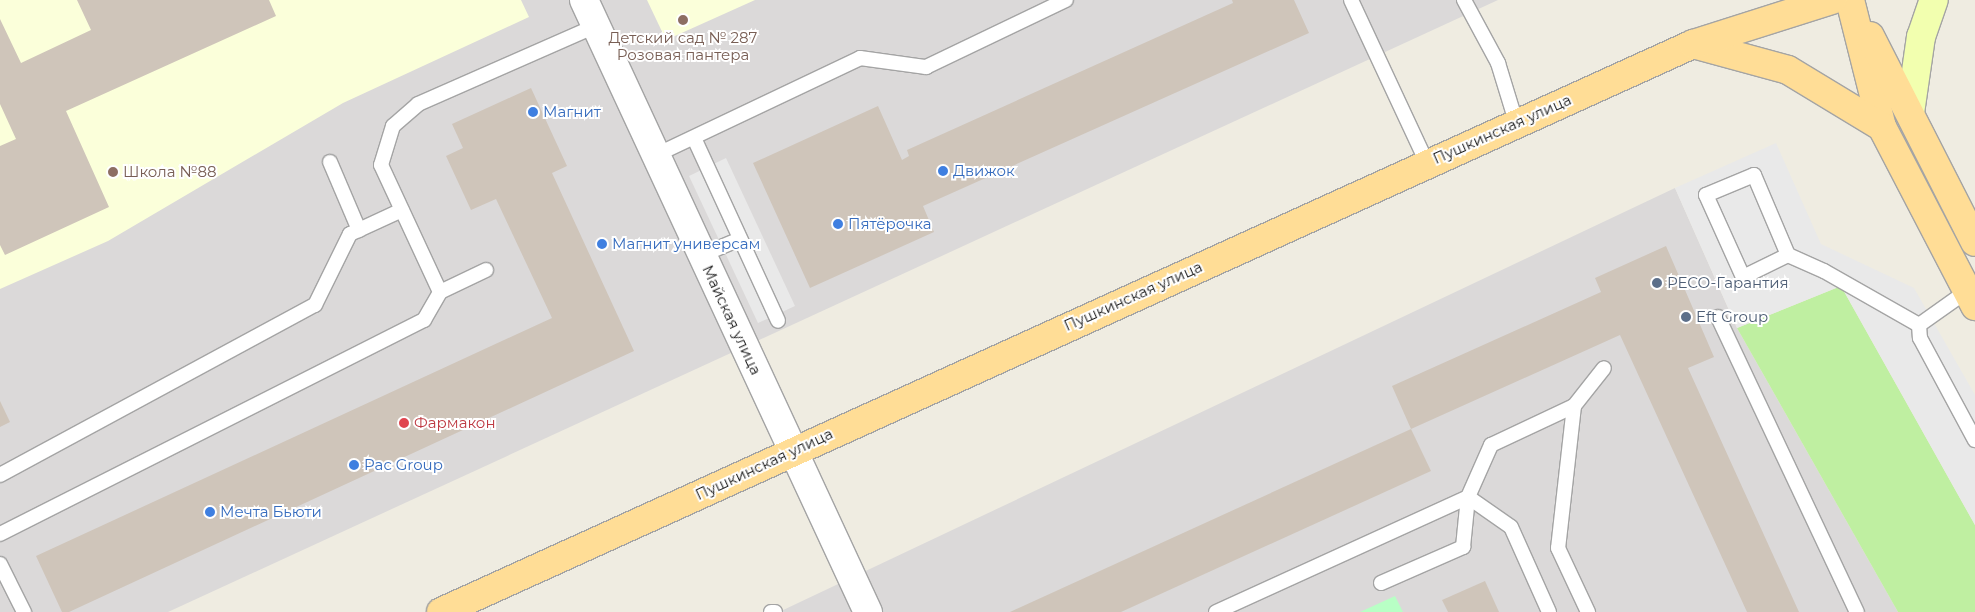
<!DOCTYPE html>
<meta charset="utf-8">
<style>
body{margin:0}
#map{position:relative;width:1975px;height:612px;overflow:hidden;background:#efece1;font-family:Montserrat,sans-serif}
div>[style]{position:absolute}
.residential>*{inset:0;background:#dbd9d9}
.education>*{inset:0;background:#fbffda}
.grass>*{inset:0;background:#bfefa1}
.park>*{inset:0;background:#b8ffc5}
.parking>*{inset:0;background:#e9e9e9}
.building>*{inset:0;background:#cfc5ba}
.roads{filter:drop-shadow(1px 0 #a4a4a4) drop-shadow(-1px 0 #a4a4a4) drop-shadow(0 1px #a4a4a4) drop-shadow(0 -1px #a4a4a4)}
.service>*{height:14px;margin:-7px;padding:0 7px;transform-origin:7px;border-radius:7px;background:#fff}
.tertiary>*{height:28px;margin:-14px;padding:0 14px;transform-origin:14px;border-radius:14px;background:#fff}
.secondary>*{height:28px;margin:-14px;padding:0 14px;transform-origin:14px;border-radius:14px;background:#f2ffaf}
.primary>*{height:28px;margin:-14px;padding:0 14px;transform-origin:14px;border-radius:14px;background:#ffdd96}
.dots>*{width:14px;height:14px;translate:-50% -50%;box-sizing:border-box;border:2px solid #fff;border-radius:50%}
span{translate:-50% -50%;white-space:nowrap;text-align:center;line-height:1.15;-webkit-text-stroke:4px #fff;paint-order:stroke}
.education-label{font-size:15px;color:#785e54}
.left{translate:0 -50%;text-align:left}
.shop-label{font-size:15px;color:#366cbe}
.street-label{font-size:15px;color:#1d1d1d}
.service-label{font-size:15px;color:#4e5e75}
.health-label{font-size:15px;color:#be3a42}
</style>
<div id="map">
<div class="residential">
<i style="clip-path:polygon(0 0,1498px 0,168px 612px,0 612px)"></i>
<i style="clip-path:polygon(1675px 188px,1737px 328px,1898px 612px,779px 612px)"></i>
</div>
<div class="education">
<i style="clip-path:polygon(0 0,521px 0,529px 17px,343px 103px,108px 241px,0 289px)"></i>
<i style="clip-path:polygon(647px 0,755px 0,666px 40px)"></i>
</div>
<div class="grass">
<i style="clip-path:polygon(1841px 286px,1975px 525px,1975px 612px,1898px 612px,1737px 328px)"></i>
</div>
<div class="park">
<i style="clip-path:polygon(1395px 596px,1403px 612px,1360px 612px)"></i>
</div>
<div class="parking">
<i style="clip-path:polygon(1776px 143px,1821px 244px,1914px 288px,1975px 395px,1975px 525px,1841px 286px,1737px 328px,1675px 188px)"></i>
<i style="clip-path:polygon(726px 158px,795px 306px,758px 323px,689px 176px)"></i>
</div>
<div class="building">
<i style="clip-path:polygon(77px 0,269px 0,276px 16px,66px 111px,109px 207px,5px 255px,0 245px,0 146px,16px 139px,0 104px,0 19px,21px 63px,91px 30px)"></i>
<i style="clip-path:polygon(1232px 0,1294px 0,1309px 33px,923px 206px,934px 232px,810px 288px,753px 163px,878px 106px,902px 160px,909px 156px,907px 150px,1233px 3px)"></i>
<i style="clip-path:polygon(531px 88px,567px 166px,552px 173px,634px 351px,69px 612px,62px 612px,36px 556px,552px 318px,496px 199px,471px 210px,446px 156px,463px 148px,452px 124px)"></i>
<i style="clip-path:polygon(1666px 246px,1714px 357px,1688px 368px,1799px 612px,1747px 612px,1620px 335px,1411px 429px,1392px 386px,1601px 292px,1595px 278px)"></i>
<i style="clip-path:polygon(0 401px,10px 422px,0 427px)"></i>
<i style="clip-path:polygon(1411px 429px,1431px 471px,1121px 612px,1010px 612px)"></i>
<i style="clip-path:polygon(1485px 581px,1499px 612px,1448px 612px,1442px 600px)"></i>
</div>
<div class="roads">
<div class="service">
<i style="left:1351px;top:0;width:180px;rotate:65deg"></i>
<i style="left:1464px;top:0;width:72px;rotate:61.6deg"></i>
<i style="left:1498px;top:63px;width:62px;rotate:73deg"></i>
<i style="left:694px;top:138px;width:201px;rotate:65.3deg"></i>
<i style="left:656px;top:155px;width:226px;rotate:-25.4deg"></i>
<i style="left:860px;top:58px;width:67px;rotate:7.8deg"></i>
<i style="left:926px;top:67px;width:155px;rotate:-25.6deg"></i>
<i style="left:330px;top:162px;width:74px;rotate:66.9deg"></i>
<i style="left:702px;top:255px;width:41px;rotate:-22.8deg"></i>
<i style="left:1788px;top:255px;width:50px;rotate:153.9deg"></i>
<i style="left:1743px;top:277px;width:90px;rotate:-114.3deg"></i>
<i style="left:1706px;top:195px;width:52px;rotate:-22.6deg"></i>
<i style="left:1754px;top:175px;width:87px;rotate:67deg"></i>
<i style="left:1788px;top:255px;width:39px;rotate:24deg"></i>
<i style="left:1824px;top:271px;width:109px;rotate:29.6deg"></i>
<i style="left:1967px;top:291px;width:59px;rotate:144.7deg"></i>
<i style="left:1919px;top:325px;width:13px;rotate:86deg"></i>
<i style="left:1920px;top:338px;width:116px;rotate:61.7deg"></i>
<i style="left:440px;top:292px;width:51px;rotate:-25.6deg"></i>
<i style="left:1718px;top:317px;width:326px;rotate:64.8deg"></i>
<i style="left:1574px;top:406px;width:143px;rotate:96.4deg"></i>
<i style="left:1558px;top:548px;width:71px;rotate:64.9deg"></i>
<i style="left:0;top:475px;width:358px;rotate:-28.4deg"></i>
<i style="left:315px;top:305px;width:79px;rotate:-63.8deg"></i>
<i style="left:350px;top:234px;width:57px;rotate:-24.8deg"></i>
<i style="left:0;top:534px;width:475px;rotate:-26.8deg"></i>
<i style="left:424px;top:320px;width:32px;rotate:-60deg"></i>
<i style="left:440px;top:292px;width:140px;rotate:-114.9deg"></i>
<i style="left:381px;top:165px;width:41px;rotate:-72.9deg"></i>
<i style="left:393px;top:126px;width:33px;rotate:-41deg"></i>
<i style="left:418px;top:104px;width:194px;rotate:-23.7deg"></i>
<i style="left:0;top:564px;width:54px;rotate:63.4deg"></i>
<i style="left:1381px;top:583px;width:90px;rotate:-23.7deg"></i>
<i style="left:1463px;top:547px;width:50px;rotate:-84.3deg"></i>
<i style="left:1468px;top:497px;width:52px;rotate:34.9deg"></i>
<i style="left:1511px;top:527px;width:93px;rotate:65.9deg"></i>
<i style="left:771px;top:612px;width:4px"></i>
<i style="left:1216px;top:612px;width:277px;rotate:-24.5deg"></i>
<i style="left:1468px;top:497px;width:57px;rotate:-66.1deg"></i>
<i style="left:1491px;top:445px;width:92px;rotate:-25.2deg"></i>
<i style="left:1574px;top:406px;width:48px;rotate:-51.7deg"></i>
</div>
<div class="tertiary">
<i style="left:584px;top:0;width:675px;rotate:65.11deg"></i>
</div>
<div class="secondary">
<i style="left:1910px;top:113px;width:77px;rotate:-81.8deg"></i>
<i style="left:1921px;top:37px;width:39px;rotate:-71deg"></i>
</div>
<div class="primary">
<i style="left:1850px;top:0;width:131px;rotate:75.9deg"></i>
<i style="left:1882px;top:127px;width:202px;rotate:62.5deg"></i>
<i style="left:1870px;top:36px;width:231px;rotate:63deg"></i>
<i style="left:1693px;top:44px;width:98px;rotate:15.3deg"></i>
<i style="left:1788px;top:70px;width:110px;rotate:31.2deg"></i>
<i style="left:441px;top:612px;width:1375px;rotate:-24.4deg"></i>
<i style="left:1693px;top:44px;width:146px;rotate:-17.6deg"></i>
</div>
</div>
<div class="dots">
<i style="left:683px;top:20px;background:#8d6e63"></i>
<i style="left:533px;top:112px;background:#3f7fe0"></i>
<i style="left:943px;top:171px;background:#3f7fe0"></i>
<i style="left:113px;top:172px;background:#8d6e63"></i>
<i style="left:838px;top:224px;background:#3f7fe0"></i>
<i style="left:602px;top:244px;background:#3f7fe0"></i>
<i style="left:1657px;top:283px;background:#5c6f8a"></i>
<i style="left:1686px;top:317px;background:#5c6f8a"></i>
<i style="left:404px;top:423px;background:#e0444e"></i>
<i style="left:354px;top:465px;background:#3f7fe0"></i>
<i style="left:210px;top:512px;background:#3f7fe0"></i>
</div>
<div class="education-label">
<span style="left:683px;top:46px">Детский сад № 287<br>Розовая пантера</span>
<span class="left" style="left:123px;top:172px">Школа №88</span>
</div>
<div class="shop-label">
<span class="left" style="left:543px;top:112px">Магнит</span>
<span class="left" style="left:953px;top:171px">Движок</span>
<span class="left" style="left:848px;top:224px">Пятёрочка</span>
<span class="left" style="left:612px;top:244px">Магнит универсам</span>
<span class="left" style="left:364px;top:465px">Pac Group</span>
<span class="left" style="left:220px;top:512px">Мечта Бьюти</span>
</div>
<div class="street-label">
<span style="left:1502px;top:129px;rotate:-24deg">Пушкинская улица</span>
<span style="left:1133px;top:296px;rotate:-24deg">Пушкинская улица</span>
<span style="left:732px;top:320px;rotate:65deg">Майская улица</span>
<span style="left:764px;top:464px;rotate:-25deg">Пушкинская улица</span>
</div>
<div class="service-label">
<span class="left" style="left:1667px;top:283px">РЕСО-Гарантия</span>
<span class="left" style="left:1696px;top:317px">Eft Group</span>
</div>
<div class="health-label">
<span class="left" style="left:414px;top:423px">Фармакон</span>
</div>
</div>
